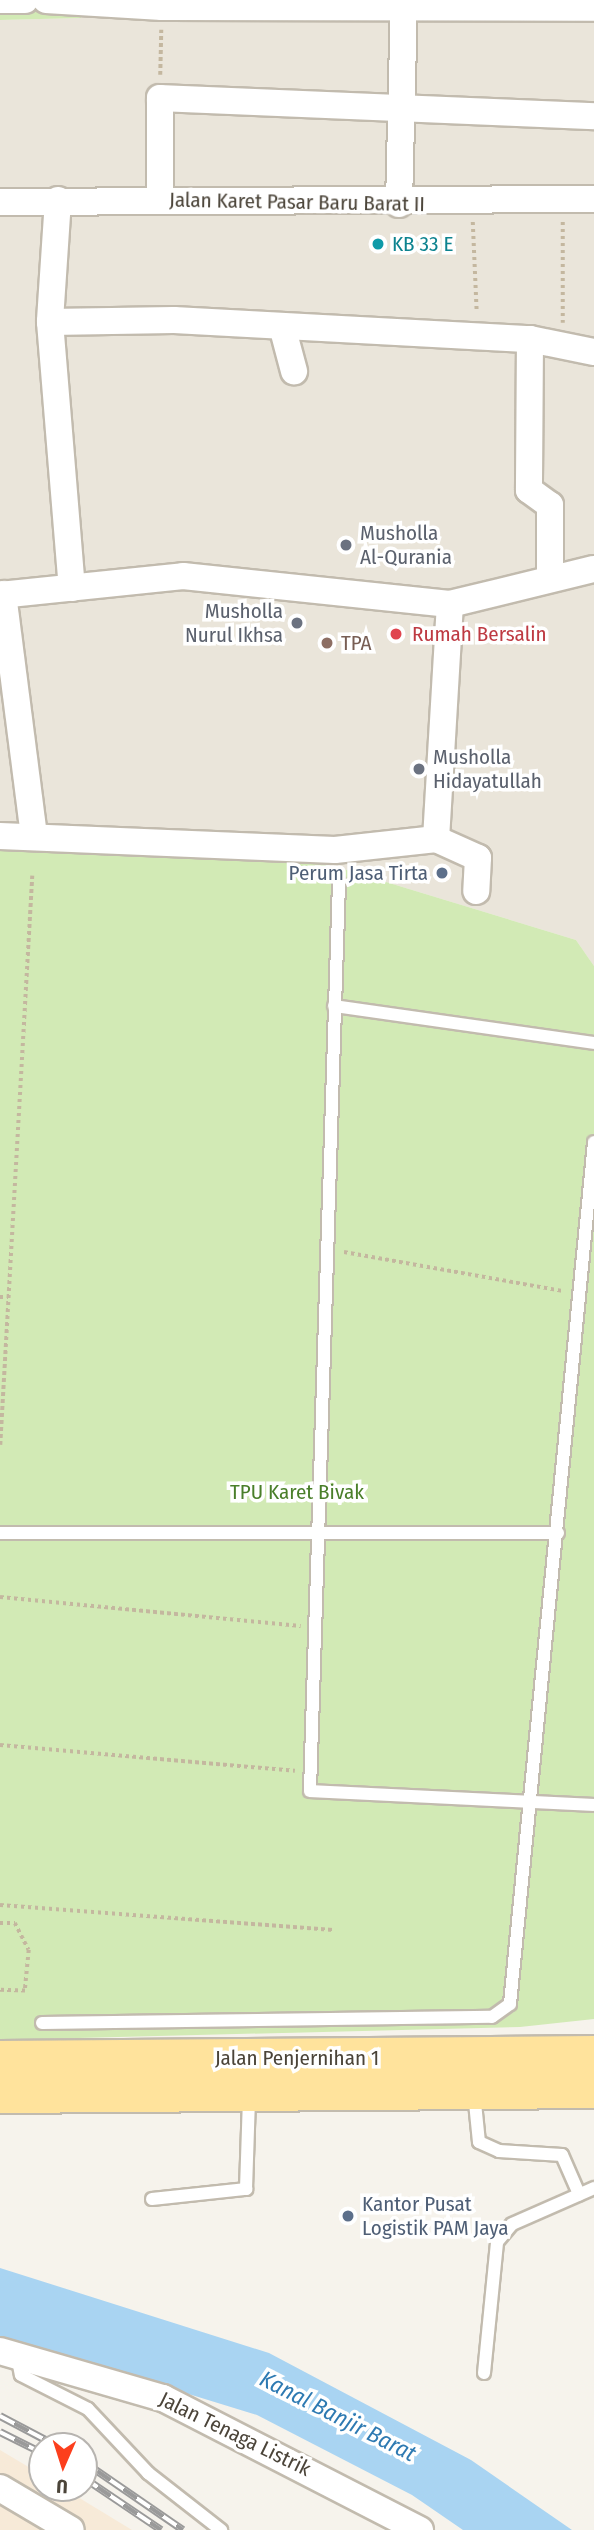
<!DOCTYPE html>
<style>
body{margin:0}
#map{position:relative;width:594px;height:2530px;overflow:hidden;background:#f6f3ec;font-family:"Fira Sans Condensed",sans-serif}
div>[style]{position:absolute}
.residential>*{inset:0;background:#eae5da}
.commercial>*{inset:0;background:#f7ead8}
.green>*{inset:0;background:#d2eab5}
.water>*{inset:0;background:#a9d4f2}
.path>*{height:3.5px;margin-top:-1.75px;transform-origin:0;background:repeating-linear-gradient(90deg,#c4b79f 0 3.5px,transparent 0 7px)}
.roads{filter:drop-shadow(2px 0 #c2bbae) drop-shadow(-2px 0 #c2bbae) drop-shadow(0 2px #c2bbae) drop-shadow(0 -2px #c2bbae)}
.service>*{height:12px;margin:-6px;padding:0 6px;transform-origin:6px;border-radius:6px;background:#fff}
.minor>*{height:26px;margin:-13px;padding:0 13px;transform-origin:13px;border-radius:13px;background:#fff}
.primary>*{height:38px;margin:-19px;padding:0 19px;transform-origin:19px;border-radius:19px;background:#ffe39c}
.rail>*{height:8px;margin-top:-4px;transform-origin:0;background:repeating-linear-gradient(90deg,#fff 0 16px,#9a9a9a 0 32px);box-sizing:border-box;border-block:2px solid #9a9a9a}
.dots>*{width:19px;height:19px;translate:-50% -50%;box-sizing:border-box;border:4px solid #fff;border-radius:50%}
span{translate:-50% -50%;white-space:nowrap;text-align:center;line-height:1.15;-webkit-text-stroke:7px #fff;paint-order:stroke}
.street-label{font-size:21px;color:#4b4439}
.culture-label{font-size:21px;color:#0d838f}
.left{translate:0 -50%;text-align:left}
.worship-label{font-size:21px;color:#5b616d}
.right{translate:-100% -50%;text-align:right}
.health-label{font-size:21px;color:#be3a42}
.education-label{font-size:21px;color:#785e54}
.service-label{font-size:21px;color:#4e5e75}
.park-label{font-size:21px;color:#4a7f2a}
.water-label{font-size:23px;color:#2e7ab2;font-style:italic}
.north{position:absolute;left:28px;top:2432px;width:70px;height:70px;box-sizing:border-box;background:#fff;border:2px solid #b7b4b0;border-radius:50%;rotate:183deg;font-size:19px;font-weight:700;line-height:28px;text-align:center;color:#4b4439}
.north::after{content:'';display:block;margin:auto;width:24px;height:32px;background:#fc3f1d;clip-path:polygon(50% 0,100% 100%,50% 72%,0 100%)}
</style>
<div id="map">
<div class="residential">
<i style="clip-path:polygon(81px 0,594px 0,594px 966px,576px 940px,340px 868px,290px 858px,0 850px,0 20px,81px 18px)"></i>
</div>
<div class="commercial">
<i style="clip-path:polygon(0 2450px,42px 2475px,42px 2488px,63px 2488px,132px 2530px,0 2530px)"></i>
</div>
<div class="green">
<i style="clip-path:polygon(0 0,81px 0,81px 18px,0 20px)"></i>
<i style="clip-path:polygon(46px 849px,290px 858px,340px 868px,576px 940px,594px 966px,594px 2019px,520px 2027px,0 2040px,0 850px)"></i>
</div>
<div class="water">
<i style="clip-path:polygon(0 2268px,269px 2353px,471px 2460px,572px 2530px,463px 2530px,412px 2495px,257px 2415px,0 2336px)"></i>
</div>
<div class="path">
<i style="left:160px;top:75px;width:45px;rotate:-88.7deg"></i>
<i style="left:473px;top:222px;width:90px;rotate:87.5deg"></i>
<i style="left:563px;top:222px;width:101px;rotate:90deg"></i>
<i style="left:344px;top:1252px;width:223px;rotate:10.1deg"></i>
<i style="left:0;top:1297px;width:8px"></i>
<i style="left:0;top:1445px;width:570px;rotate:-86.78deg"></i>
<i style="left:0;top:1597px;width:302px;rotate:5.5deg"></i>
<i style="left:0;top:1745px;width:296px;rotate:5deg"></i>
<i style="left:0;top:1905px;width:334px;rotate:4.3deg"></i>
<i style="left:0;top:1923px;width:15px"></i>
<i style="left:15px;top:1923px;width:30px;rotate:63deg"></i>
<i style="left:29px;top:1950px;width:41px;rotate:95.6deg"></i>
<i style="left:25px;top:1991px;width:25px;rotate:-178deg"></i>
</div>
<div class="roads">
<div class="service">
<i style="left:339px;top:882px;width:909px;rotate:91.83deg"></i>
<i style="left:310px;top:1791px;width:284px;rotate:2.8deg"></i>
<i style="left:334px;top:1006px;width:263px;rotate:8.1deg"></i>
<i style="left:0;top:1533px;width:558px"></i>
<i style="left:42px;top:2023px;width:450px;rotate:-0.8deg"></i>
<i style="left:492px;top:2017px;width:22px;rotate:-36deg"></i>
<i style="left:510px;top:2004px;width:866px;rotate:-84.43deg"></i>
<i style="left:474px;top:2093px;width:49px;rotate:84.2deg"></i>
<i style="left:479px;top:2142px;width:22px;rotate:24deg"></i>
<i style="left:499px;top:2151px;width:63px;rotate:3.6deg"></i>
<i style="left:562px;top:2155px;width:43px;rotate:66.4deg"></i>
<i style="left:152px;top:2199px;width:95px;rotate:-6.1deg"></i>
<i style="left:246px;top:2189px;width:92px;rotate:-88.1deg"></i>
<i style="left:17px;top:2355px;width:20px;rotate:79deg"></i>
<i style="left:21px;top:2375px;width:75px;rotate:26.9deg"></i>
<i style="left:88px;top:2409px;width:88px;rotate:46.8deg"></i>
<i style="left:148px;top:2473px;width:93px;rotate:38deg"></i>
<i style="left:484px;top:2373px;width:132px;rotate:-84.3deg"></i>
<i style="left:497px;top:2242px;width:23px;rotate:-50deg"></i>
<i style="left:512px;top:2224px;width:90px;rotate:-23.7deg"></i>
</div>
<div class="minor">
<i style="left:0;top:0;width:25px"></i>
<i style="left:46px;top:0;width:116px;rotate:3.5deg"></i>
<i style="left:162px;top:7px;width:432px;rotate:0.1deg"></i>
<i style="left:58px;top:200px;width:122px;rotate:93.8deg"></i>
<i style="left:50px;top:322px;width:267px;rotate:85.3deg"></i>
<i style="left:160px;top:200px;width:102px;rotate:-90deg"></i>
<i style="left:160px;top:98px;width:434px;rotate:2.4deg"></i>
<i style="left:0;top:202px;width:594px;rotate:-0.29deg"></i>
<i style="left:399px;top:204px;width:204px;rotate:-88.6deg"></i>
<i style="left:50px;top:322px;width:124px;rotate:-0.9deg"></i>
<i style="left:174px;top:320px;width:357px;rotate:3.1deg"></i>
<i style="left:530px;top:339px;width:65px;rotate:11.5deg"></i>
<i style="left:282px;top:326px;width:47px;rotate:75.1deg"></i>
<i style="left:530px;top:339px;width:151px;rotate:90.4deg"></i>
<i style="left:529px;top:490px;width:26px;rotate:36deg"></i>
<i style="left:550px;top:505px;width:74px;rotate:90deg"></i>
<i style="left:3px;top:594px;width:244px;rotate:82.7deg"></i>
<i style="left:0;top:595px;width:184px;rotate:-5.9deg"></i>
<i style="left:183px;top:576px;width:268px;rotate:6deg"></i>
<i style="left:450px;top:604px;width:148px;rotate:-13.7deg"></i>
<i style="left:0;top:836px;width:335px;rotate:2.4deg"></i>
<i style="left:335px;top:850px;width:102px;rotate:-6.2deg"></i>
<i style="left:436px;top:839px;width:46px;rotate:24.3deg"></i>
<i style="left:478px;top:858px;width:33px;rotate:93deg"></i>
<i style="left:436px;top:839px;width:235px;rotate:-86.6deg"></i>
<i style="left:0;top:2351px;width:170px;rotate:16.1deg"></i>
<i style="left:163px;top:2398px;width:289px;rotate:27.2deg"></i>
<i style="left:0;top:2488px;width:82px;rotate:30.6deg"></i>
</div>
<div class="primary">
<i style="left:0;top:2060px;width:594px;rotate:-0.48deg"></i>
<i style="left:0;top:2094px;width:594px;rotate:-0.48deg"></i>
</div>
</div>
<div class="rail">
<i style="left:0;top:2416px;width:64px;rotate:27.8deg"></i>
<i style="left:0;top:2432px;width:47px;rotate:26.6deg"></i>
<i style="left:84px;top:2462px;width:120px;rotate:34.5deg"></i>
<i style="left:84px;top:2478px;width:93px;rotate:34deg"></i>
</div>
<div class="dots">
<i style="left:378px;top:244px;background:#0f9aa8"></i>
<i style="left:346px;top:545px;background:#6b7280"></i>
<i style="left:297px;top:623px;background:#6b7280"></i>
<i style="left:396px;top:634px;background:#e0444e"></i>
<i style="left:327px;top:643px;background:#8d6e63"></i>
<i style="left:419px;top:769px;background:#6b7280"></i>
<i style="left:442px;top:873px;background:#5c6f8a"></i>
<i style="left:348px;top:2216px;background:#5c6f8a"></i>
</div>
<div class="street-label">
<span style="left:297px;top:202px;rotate:1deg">Jalan Karet Pasar Baru Barat II</span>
<span style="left:297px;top:2058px">Jalan Penjernihan 1</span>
<span style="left:235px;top:2434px;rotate:26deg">Jalan Tenaga Listrik</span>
</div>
<div class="culture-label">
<span class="left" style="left:392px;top:244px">KB 33 E</span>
</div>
<div class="worship-label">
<span class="left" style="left:360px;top:545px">Musholla<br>Al-Qurania</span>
<span class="right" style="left:283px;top:623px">Musholla<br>Nurul Ikhsa</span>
<span class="left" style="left:433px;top:769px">Musholla<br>Hidayatullah</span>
</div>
<div class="health-label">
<span class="left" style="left:412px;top:634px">Rumah Bersalin</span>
</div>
<div class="education-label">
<span class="left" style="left:341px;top:643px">TPA</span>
</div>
<div class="service-label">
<span class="right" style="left:428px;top:873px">Perum Jasa Tirta</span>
<span class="left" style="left:362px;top:2216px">Kantor Pusat<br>Logistik PAM Jaya</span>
</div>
<div class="park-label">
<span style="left:297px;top:1492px">TPU Karet Bivak</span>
</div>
<div class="water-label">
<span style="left:338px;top:2416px;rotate:27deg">Kanal Banjir Barat</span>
</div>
<div class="north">U</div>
</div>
